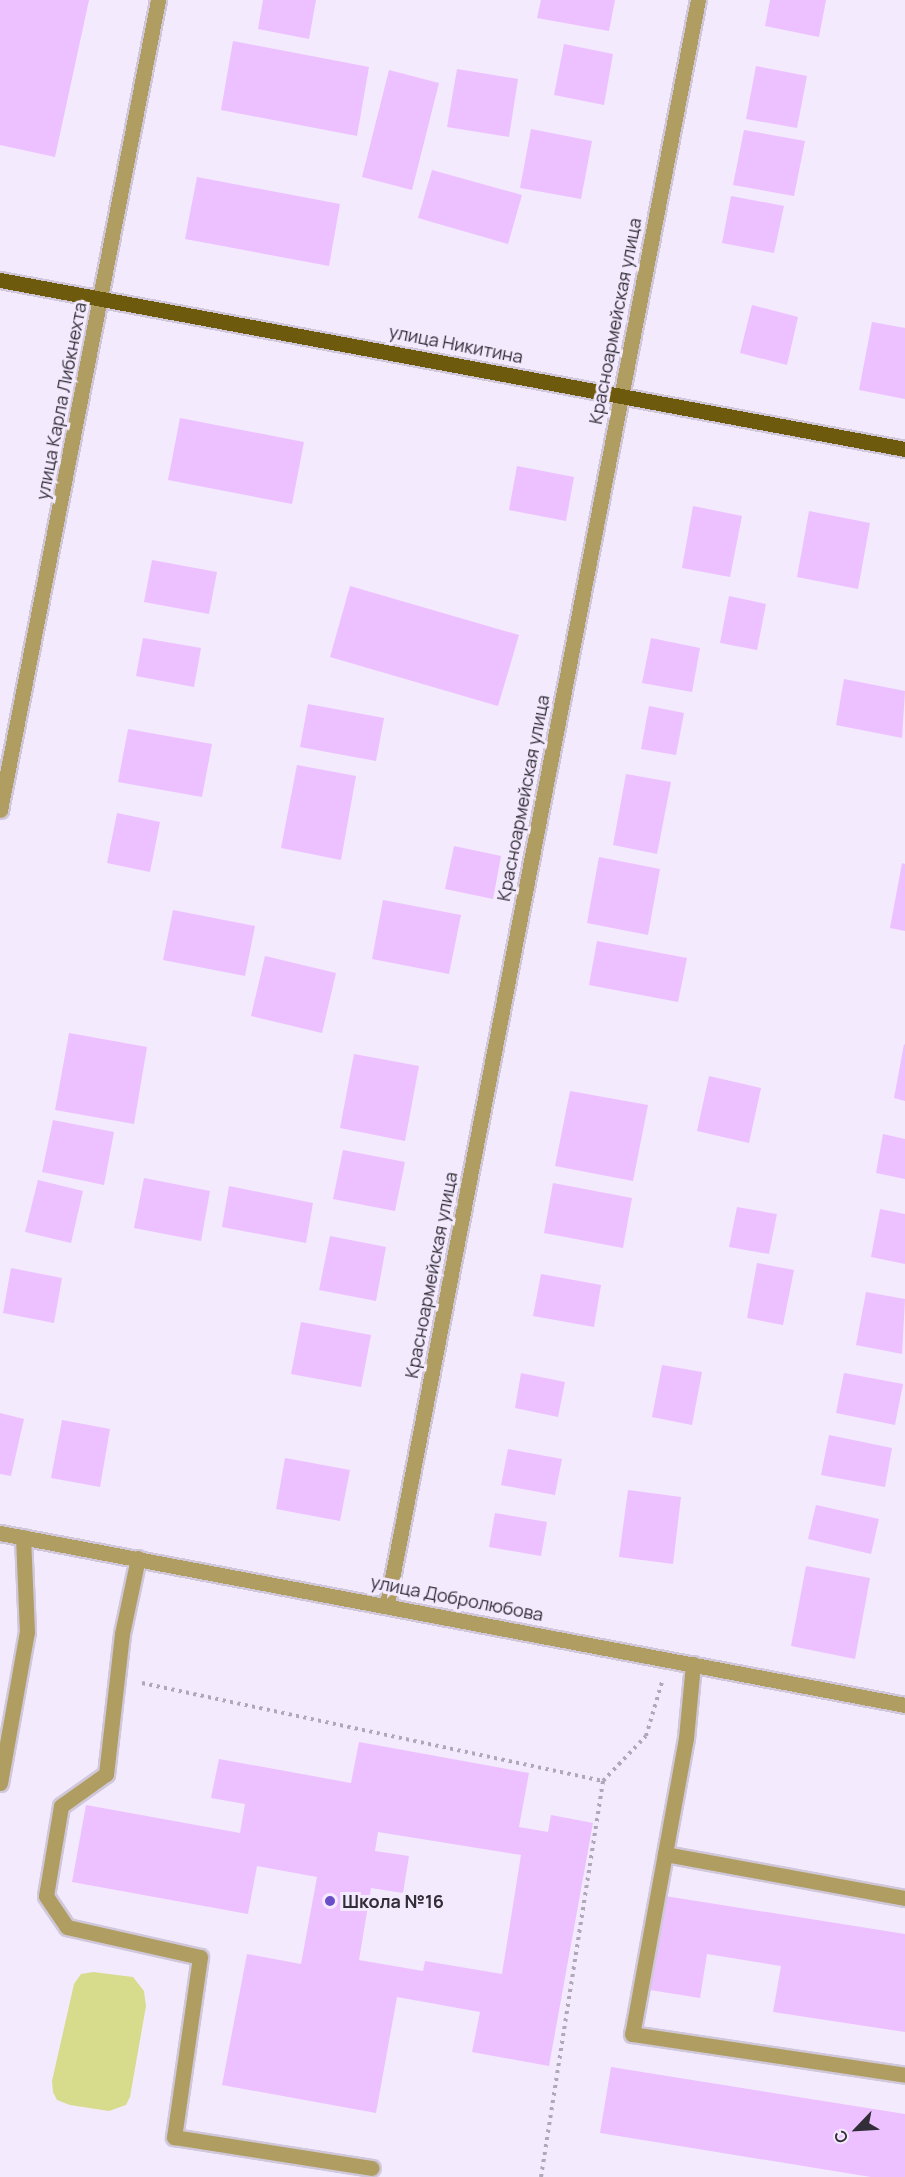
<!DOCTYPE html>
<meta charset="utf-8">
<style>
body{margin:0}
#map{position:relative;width:905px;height:2177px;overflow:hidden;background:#f3eafe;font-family:Manrope,sans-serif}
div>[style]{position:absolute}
.green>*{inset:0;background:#d7dc8d}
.building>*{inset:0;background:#edc1ff}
.path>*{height:4px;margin-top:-2px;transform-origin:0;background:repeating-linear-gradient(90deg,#b0a8b9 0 3px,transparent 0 7.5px)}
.roads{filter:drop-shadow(2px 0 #d0c8da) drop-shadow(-2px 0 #d0c8da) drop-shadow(0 2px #d0c8da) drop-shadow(0 -2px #d0c8da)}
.service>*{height:15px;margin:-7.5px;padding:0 7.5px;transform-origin:7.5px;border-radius:7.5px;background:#af9d62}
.minor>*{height:15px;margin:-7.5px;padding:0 7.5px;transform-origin:7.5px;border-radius:7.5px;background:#af9d62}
.primary>*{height:15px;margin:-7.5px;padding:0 7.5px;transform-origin:7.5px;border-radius:7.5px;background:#6d5a0d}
.dots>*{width:16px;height:16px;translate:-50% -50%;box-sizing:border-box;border:3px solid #f3eafe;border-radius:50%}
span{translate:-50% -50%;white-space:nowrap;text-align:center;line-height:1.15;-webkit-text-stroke:6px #f3eafe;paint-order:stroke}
.street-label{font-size:18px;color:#322e37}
.poi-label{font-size:18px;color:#322e37;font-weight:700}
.left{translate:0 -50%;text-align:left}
.north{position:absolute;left:827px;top:2099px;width:60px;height:60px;-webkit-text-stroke:4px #f3eafe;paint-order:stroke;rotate:245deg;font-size:16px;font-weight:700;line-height:24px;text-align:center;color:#322e37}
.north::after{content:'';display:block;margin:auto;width:21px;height:27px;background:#322e37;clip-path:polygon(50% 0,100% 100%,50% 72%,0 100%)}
</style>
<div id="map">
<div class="green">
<i style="clip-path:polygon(93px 1972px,133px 1977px,144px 1991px,146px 2006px,130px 2097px,126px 2105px,109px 2111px,70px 2105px,57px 2100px,53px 2092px,52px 2081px,74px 1984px,81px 1974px)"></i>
</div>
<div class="building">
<i style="clip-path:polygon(0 0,89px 0,55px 157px,0 145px)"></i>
<i style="clip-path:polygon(263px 0,316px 0,309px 39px,258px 29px)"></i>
<i style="clip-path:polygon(541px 0,615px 0,609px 31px,537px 18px)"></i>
<i style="clip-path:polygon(770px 0,826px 0,819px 37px,765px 26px)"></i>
<i style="clip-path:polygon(233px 41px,369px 67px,357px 136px,221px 110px)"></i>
<i style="clip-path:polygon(564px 44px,613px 54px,604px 105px,554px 95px)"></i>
<i style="clip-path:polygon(756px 66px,807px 76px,797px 128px,746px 119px)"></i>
<i style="clip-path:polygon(457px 69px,518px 79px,509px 137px,447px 127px)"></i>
<i style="clip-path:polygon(389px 70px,439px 83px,412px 190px,362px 177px)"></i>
<i style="clip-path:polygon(531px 129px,592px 141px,581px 199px,520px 188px)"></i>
<i style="clip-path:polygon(744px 130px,805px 141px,794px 196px,733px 185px)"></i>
<i style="clip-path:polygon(432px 170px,522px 195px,508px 244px,418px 218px)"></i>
<i style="clip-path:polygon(197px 177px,340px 204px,329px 266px,185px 239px)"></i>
<i style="clip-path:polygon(731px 196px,784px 206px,774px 253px,722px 243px)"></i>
<i style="clip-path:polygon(752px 305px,798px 317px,787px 365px,740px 353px)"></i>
<i style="clip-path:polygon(872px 322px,905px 328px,905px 399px,859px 390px)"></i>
<i style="clip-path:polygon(180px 418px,304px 442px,292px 504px,168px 480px)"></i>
<i style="clip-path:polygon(517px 466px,574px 477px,566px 521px,509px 510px)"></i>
<i style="clip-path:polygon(693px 506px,742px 516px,730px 577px,682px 568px)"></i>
<i style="clip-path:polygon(809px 511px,870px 523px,858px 589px,797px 577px)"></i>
<i style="clip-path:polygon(152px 560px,217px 572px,209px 614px,144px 602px)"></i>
<i style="clip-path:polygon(350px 586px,519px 635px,498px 706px,330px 657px)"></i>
<i style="clip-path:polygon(729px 596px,766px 604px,757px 650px,720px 643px)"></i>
<i style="clip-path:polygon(143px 638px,201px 648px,194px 687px,136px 676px)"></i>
<i style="clip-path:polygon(651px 638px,700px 648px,692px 692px,642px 683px)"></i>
<i style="clip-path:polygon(844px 679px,905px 691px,902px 738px,836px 725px)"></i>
<i style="clip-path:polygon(308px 704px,384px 718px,376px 761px,300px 747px)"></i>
<i style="clip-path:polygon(649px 706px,684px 713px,676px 755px,641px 749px)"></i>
<i style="clip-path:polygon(128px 729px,212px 744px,202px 797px,118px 782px)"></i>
<i style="clip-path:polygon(297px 765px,356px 776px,341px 860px,281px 848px)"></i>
<i style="clip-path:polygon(626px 774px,671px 782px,657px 854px,613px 845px)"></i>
<i style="clip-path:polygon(117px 813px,160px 822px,150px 872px,107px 863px)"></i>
<i style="clip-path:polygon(454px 846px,501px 856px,493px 899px,445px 889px)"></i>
<i style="clip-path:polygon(599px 857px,660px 869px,648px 935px,587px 923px)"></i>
<i style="clip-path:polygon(902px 863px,905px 864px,905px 931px,890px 928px)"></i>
<i style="clip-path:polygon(383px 900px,461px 915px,449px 974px,372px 959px)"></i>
<i style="clip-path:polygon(173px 910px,255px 926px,245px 976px,163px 960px)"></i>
<i style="clip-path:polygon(597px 941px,687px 958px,678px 1002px,589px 985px)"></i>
<i style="clip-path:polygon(265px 956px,336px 973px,322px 1033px,251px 1016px)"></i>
<i style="clip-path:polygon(69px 1033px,147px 1047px,134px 1124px,55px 1110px)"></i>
<i style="clip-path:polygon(904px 1044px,905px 1045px,905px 1101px,894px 1098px)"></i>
<i style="clip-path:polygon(354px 1054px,419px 1066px,405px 1141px,340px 1128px)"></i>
<i style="clip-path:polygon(709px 1076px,761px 1088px,749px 1143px,697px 1131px)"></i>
<i style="clip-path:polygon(570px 1091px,648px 1105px,633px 1181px,555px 1166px)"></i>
<i style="clip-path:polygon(53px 1120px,114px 1132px,104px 1185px,42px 1172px)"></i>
<i style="clip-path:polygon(883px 1134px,905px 1139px,905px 1179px,876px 1173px)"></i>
<i style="clip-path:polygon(343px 1150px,405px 1162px,395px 1211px,333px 1199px)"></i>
<i style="clip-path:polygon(144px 1178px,210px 1191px,201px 1241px,134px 1228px)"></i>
<i style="clip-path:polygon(38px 1180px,83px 1191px,71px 1243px,25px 1232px)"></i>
<i style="clip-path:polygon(553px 1183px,632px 1198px,623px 1248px,544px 1233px)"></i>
<i style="clip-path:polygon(229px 1186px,313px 1203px,306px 1243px,222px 1227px)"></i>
<i style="clip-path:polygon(737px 1207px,777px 1214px,769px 1254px,729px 1247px)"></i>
<i style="clip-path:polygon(880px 1209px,905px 1214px,905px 1264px,871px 1257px)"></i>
<i style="clip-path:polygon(330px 1236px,386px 1247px,376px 1301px,319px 1290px)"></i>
<i style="clip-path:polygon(757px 1263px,794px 1270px,783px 1325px,747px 1318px)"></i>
<i style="clip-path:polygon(11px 1268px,62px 1278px,54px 1323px,3px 1313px)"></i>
<i style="clip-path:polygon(541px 1274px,601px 1285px,594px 1327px,533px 1316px)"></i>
<i style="clip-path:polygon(866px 1292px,905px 1299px,902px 1354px,856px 1345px)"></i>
<i style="clip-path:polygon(301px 1322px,371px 1335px,361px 1387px,291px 1374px)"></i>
<i style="clip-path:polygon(662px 1365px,702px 1372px,692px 1425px,652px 1417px)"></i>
<i style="clip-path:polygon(521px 1373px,565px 1382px,558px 1417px,515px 1408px)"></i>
<i style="clip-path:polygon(844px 1373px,903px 1384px,895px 1425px,836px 1413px)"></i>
<i style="clip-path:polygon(0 1413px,24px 1419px,11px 1476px,0 1474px)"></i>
<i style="clip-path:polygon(62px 1420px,110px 1429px,100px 1487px,51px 1478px)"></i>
<i style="clip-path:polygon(829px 1435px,892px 1448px,885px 1487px,821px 1475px)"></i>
<i style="clip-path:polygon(508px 1449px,562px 1459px,555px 1495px,501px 1485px)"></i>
<i style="clip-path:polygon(285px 1458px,350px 1470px,340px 1521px,276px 1509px)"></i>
<i style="clip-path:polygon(628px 1490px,681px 1497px,673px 1564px,619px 1557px)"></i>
<i style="clip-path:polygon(816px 1505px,879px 1519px,871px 1554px,808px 1539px)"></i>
<i style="clip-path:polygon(495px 1513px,547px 1522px,541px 1556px,489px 1547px)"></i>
<i style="clip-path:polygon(806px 1566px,870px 1578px,855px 1659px,791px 1646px)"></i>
<i style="clip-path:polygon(evenodd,359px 1742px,529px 1773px,519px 1827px,548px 1832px,551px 1815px,593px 1823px,549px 2066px,472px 2052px,480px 2012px,397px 1997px,376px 2113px,222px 2085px,247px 1954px,301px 1964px,317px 1877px,257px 1866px,248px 1914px,72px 1882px,86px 1805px,240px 1833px,245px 1804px,211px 1798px,219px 1759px,351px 1783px,359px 1742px,378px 1832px,521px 1855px,502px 1974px,425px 1961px,423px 1971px,359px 1960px,371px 1888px,403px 1893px,409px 1856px,375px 1851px,378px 1832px)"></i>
<i style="clip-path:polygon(665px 1896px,905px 1934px,905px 2032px,773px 2012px,781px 1966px,707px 1954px,700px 1998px,650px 1990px)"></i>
<i style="clip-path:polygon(611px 2067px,905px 2114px,905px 2177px,871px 2177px,600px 2133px)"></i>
</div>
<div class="path">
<i style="left:142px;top:1683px;width:471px;rotate:12deg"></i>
<i style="left:603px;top:1781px;width:62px;rotate:-46.3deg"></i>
<i style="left:646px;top:1736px;width:56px;rotate:-73.5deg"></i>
<i style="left:541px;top:2177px;width:401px;rotate:-81.1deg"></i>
</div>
<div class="roads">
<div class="service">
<i style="left:138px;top:1558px;width:78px;rotate:101.9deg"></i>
<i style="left:122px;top:1634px;width:141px;rotate:96.5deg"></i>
<i style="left:106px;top:1774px;width:55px;rotate:144.6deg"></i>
<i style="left:61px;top:1806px;width:91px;rotate:99.5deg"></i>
<i style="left:46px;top:1896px;width:37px;rotate:56deg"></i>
<i style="left:67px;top:1927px;width:136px;rotate:12.7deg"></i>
<i style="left:200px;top:1957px;width:182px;rotate:98.2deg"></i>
<i style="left:174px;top:2137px;width:200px;rotate:8.9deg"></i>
<i style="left:693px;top:1664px;width:74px;rotate:95.4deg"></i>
<i style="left:686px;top:1738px;width:301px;rotate:100.3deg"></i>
<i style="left:632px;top:2034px;width:276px;rotate:8.5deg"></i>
<i style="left:0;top:1783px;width:153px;rotate:-79.9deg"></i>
<i style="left:27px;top:1632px;width:95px;rotate:-92.4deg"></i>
<i style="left:665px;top:1854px;width:244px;rotate:10.4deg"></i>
</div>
<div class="minor">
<i style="left:0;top:810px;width:825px;rotate:-78.96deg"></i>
<i style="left:0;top:1533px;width:921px;rotate:10.76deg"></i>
<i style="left:387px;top:1604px;width:1634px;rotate:-79.03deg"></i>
</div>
<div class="primary">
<i style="left:0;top:280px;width:921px;rotate:10.58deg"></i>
</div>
</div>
<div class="dots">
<i style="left:330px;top:1901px;background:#6a4ec7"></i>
</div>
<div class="street-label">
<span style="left:615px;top:321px;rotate:-79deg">Красноармейская улица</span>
<span style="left:456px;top:344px;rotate:11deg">улица Никитина</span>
<span style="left:61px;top:401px;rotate:-79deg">улица Карла Либкнехта</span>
<span style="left:523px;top:798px;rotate:-79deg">Красноармейская улица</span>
<span style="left:431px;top:1275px;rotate:-79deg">Красноармейская улица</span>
<span style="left:457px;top:1598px;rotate:11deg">улица Добролюбова</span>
</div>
<div class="poi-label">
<span class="left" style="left:342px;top:1901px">Школа №16</span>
</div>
<div class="north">С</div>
</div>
